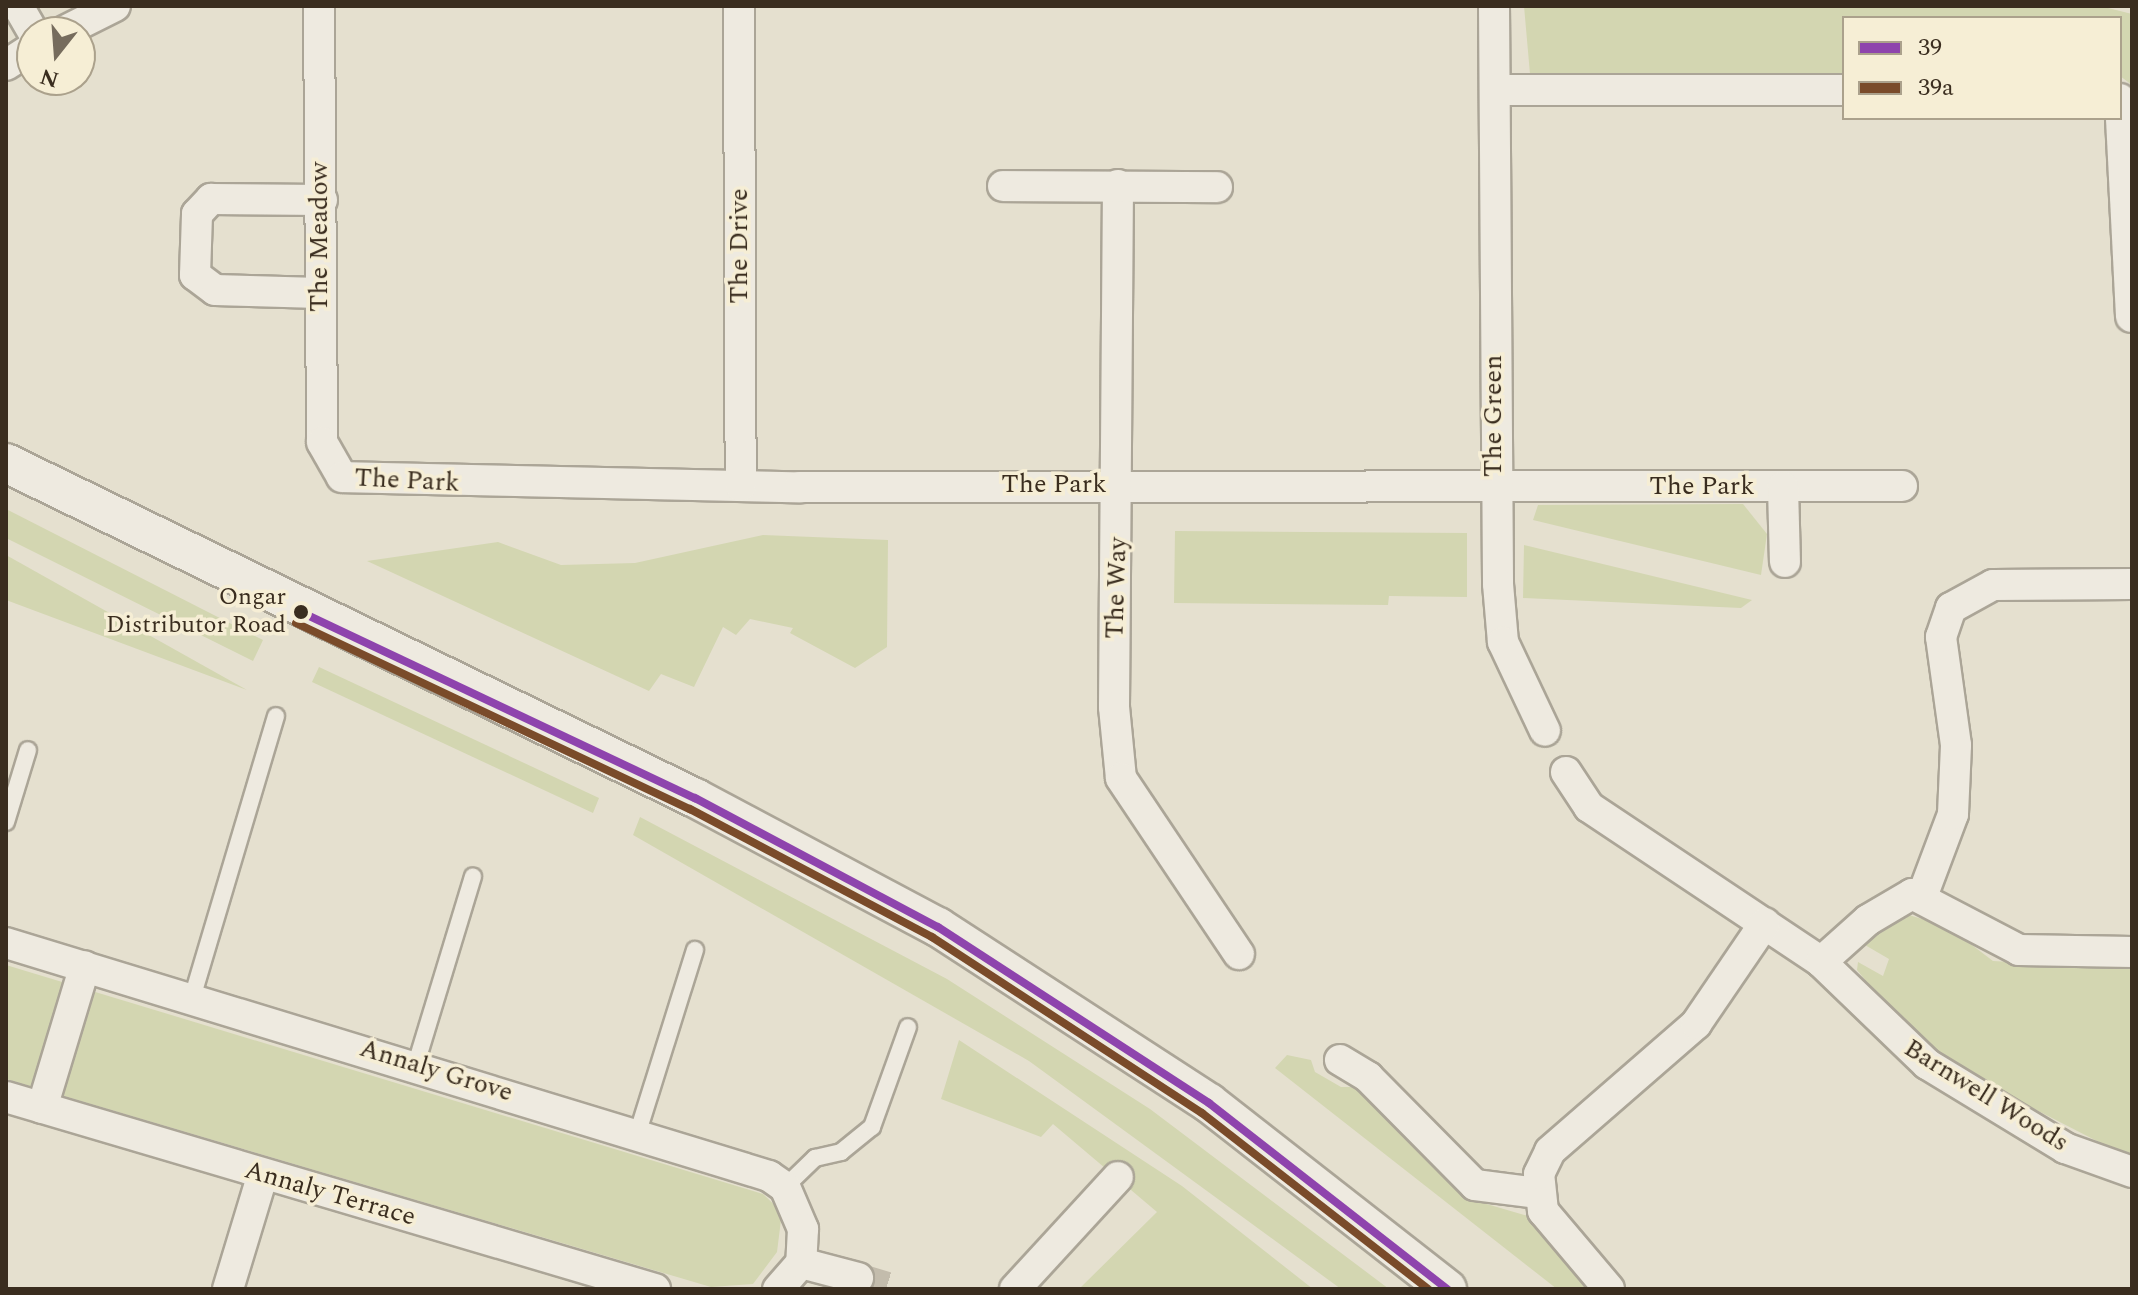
<!DOCTYPE html>
<style>
body{margin:0}
#map{position:relative;width:2138px;height:1295px;overflow:hidden;background:#e5e0cf;font-family:Spectral,serif}
div>[style]{position:absolute}
.green>*{inset:0;background:#d3d6b1}
.minor-tunnel>*{height:30px;margin-top:-15px;transform-origin:0;background:repeating-linear-gradient(90deg,#c3bcac 0 30px,transparent 0 45px)}
.roads{filter:drop-shadow(2px 0 #aba597) drop-shadow(-2px 0 #aba597) drop-shadow(0 2px #aba597) drop-shadow(0 -2px #aba597)}
.service>*{height:16px;margin:-8px;padding:0 8px;transform-origin:8px;border-radius:8px;background:#eeeae0}
.minor>*{height:30px;margin:-15px;padding:0 15px;transform-origin:15px;border-radius:15px;background:#eeeae0}
.tertiary>*{height:38px;margin:-19px;padding:0 19px;transform-origin:19px;border-radius:19px;background:#eeeae0}
.bus-1>*{height:8px;margin:-4px;padding:0 4px;transform-origin:4px;border-radius:4px;background:#8e44ad}
.bus-2>*{height:8px;margin:-4px;padding:0 4px;transform-origin:4px;border-radius:4px;background:#7a4b2a}
.dots>*{width:22px;height:22px;translate:-50% -50%;box-sizing:border-box;border:4px solid #f6eed5;border-radius:50%}
span{translate:-50% -50%;white-space:nowrap;text-align:center;line-height:1.15;-webkit-text-stroke:7px #f6eed5;paint-order:stroke}
.bus-label{font-size:24px;color:#3a2d1f}
.right{translate:-100% -50%;text-align:right}
.street-label{font-size:26px;color:#3a2d1f}
.frame{position:absolute;inset:0;border:8px solid #3a2d1f;pointer-events:none}
.legend{position:absolute;left:1842px;top:16px;width:280px;height:104px;box-sizing:border-box;background:#f6eed5;border:2px solid #aba18c;margin:0;padding:10px 14px;list-style:none;font-size:24px;color:#3a2d1f}
.legend li{display:flex;align-items:center;gap:16px;height:40px}
.legend b{width:40px;border:2px solid #aba18c}
.north{position:absolute;left:16px;top:16px;width:80px;height:80px;box-sizing:border-box;background:#f6eed5;border:2px solid #aba18c;border-radius:50%;rotate:197deg;font-size:22px;font-weight:700;line-height:32px;text-align:center;color:#3a2d1f}
.north::after{content:'';display:block;margin:auto;width:28px;height:36px;background:#766c5d;clip-path:polygon(50% 0,100% 100%,50% 72%,0 100%)}
</style>
<div id="map">
<div class="green">
<i style="clip-path:polygon(1524px 6px,2100px 6px,2132px 14px,2132px 85px,2120px 76px,2120px 18px,1844px 18px,1844px 75px,1530px 74px)"></i>
<i style="clip-path:polygon(1743px 504px,1767px 534px,1761px 575px,1533px 520px,1538px 505px)"></i>
<i style="clip-path:polygon(6px 509px,263px 640px,253px 661px,6px 538px)"></i>
<i style="clip-path:polygon(1175px 531px,1467px 533px,1467px 597px,1389px 596px,1388px 605px,1174px 603px)"></i>
<i style="clip-path:polygon(763px 535px,888px 540px,887px 647px,855px 668px,790px 633px,793px 628px,750px 619px,736px 635px,723px 627px,694px 687px,661px 674px,649px 691px,367px 561px,498px 542px,561px 565px,635px 563px)"></i>
<i style="clip-path:polygon(1524px 545px,1752px 600px,1741px 608px,1523px 598px)"></i>
<i style="clip-path:polygon(6px 555px,247px 690px,6px 600px)"></i>
<i style="clip-path:polygon(319px 667px,599px 798px,593px 813px,312px 682px)"></i>
<i style="clip-path:polygon(640px 817px,947px 979px,1150px 1109px,1389px 1289px,1341px 1289px,1029px 1061px,633px 835px)"></i>
<i style="clip-path:polygon(1909px 915px,1948px 927px,1993px 961px,2132px 969px,2132px 1159px,1968px 1075px,1901px 1024px,1857px 970px,1858px 962px,1883px 976px,1889px 959px,1865px 945px,1892px 920px)"></i>
<i style="clip-path:polygon(6px 965px,763px 1194px,782px 1212px,777px 1252px,753px 1284px,711px 1287px,6px 1079px)"></i>
<i style="clip-path:polygon(959px 1040px,1182px 1186px,1313px 1289px,1079px 1289px,1157px 1212px,1053px 1124px,1041px 1137px,941px 1099px)"></i>
<i style="clip-path:polygon(1287px 1055px,1311px 1060px,1315px 1072px,1341px 1087px,1357px 1087px,1466px 1198px,1528px 1216px,1587px 1289px,1557px 1289px,1275px 1068px)"></i>
</div>
<div class="minor-tunnel">
<i style="left:858px;top:1278px;width:37px;rotate:17deg"></i>
</div>
<div class="roads">
<div class="service">
<i style="left:6px;top:822px;width:75px;rotate:-73deg"></i>
<i style="left:192px;top:998px;width:294px;rotate:-73.4deg"></i>
<i style="left:416px;top:1064px;width:196px;rotate:-73.1deg"></i>
<i style="left:637px;top:1135px;width:194px;rotate:-72.6deg"></i>
<i style="left:785px;top:1187px;width:42px;rotate:-44deg"></i>
<i style="left:815px;top:1158px;width:27px;rotate:-13deg"></i>
<i style="left:841px;top:1152px;width:40px;rotate:-39deg"></i>
<i style="left:872px;top:1127px;width:106px;rotate:-70.2deg"></i>
</div>
<div class="minor">
<i style="left:18px;top:6px;width:30px;rotate:60deg"></i>
<i style="left:319px;top:6px;width:436px;rotate:89.6deg"></i>
<i style="left:322px;top:442px;width:40px;rotate:60.3deg"></i>
<i style="left:342px;top:477px;width:458px;rotate:1.3deg"></i>
<i style="left:800px;top:487px;width:1102px;rotate:-0.05deg"></i>
<i style="left:739px;top:6px;width:480px;rotate:89.8deg"></i>
<i style="left:1494px;top:6px;width:578px;rotate:89.6deg"></i>
<i style="left:1498px;top:584px;width:58px;rotate:85.1deg"></i>
<i style="left:1503px;top:642px;width:98px;rotate:64.7deg"></i>
<i style="left:63px;top:32px;width:58px;rotate:-26.6deg"></i>
<i style="left:6px;top:65px;width:31px;rotate:-33deg"></i>
<i style="left:1495px;top:90px;width:349px"></i>
<i style="left:2120px;top:99px;width:218px;rotate:87.1deg"></i>
<i style="left:1118px;top:185px;width:522px;rotate:90.44deg"></i>
<i style="left:1114px;top:707px;width:71px;rotate:84.4deg"></i>
<i style="left:1121px;top:778px;width:212px;rotate:56.2deg"></i>
<i style="left:1003px;top:186px;width:214px;rotate:0.3deg"></i>
<i style="left:319px;top:293px;width:104px;rotate:-178.3deg"></i>
<i style="left:215px;top:290px;width:25px;rotate:-143deg"></i>
<i style="left:195px;top:275px;width:61px;rotate:-88.1deg"></i>
<i style="left:197px;top:214px;width:21px;rotate:-47deg"></i>
<i style="left:211px;top:199px;width:111px;rotate:0.5deg"></i>
<i style="left:1783px;top:487px;width:75px;rotate:88.5deg"></i>
<i style="left:1566px;top:772px;width:42px;rotate:56.7deg"></i>
<i style="left:1589px;top:807px;width:279px;rotate:33.7deg"></i>
<i style="left:1821px;top:962px;width:147px;rotate:43.9deg"></i>
<i style="left:1927px;top:1064px;width:162px;rotate:31.3deg"></i>
<i style="left:2065px;top:1148px;width:71px;rotate:19.7deg"></i>
<i style="left:1923px;top:894px;width:85px;rotate:-69.4deg"></i>
<i style="left:1953px;top:814px;width:69px;rotate:-87.5deg"></i>
<i style="left:1956px;top:745px;width:109px;rotate:-97.9deg"></i>
<i style="left:1941px;top:637px;width:31px;rotate:-71deg"></i>
<i style="left:1951px;top:608px;width:48px;rotate:-28.7deg"></i>
<i style="left:1993px;top:585px;width:139px;rotate:-0.4deg"></i>
<i style="left:6px;top:943px;width:798px;rotate:16.98deg"></i>
<i style="left:769px;top:1176px;width:19px;rotate:35deg"></i>
<i style="left:785px;top:1187px;width:46px;rotate:66.8deg"></i>
<i style="left:803px;top:1229px;width:34px;rotate:93deg"></i>
<i style="left:801px;top:1263px;width:35px;rotate:131deg"></i>
<i style="left:1821px;top:962px;width:63px;rotate:-41.8deg"></i>
<i style="left:1868px;top:920px;width:51px;rotate:-30.6deg"></i>
<i style="left:1912px;top:894px;width:121px;rotate:27.6deg"></i>
<i style="left:2019px;top:950px;width:113px;rotate:1deg"></i>
<i style="left:1340px;top:1060px;width:33px;rotate:31deg"></i>
<i style="left:1368px;top:1077px;width:152px;rotate:45.3deg"></i>
<i style="left:1475px;top:1185px;width:64px;rotate:7.2deg"></i>
<i style="left:6px;top:1097px;width:677px;rotate:16.48deg"></i>
<i style="left:42px;top:1108px;width:148px;rotate:-73.2deg"></i>
<i style="left:801px;top:1263px;width:59px;rotate:14.7deg"></i>
<i style="left:228px;top:1289px;width:120px;rotate:-73.1deg"></i>
<i style="left:1015px;top:1289px;width:152px;rotate:-47.4deg"></i>
<i style="left:1609px;top:1289px;width:102px;rotate:-130.2deg"></i>
<i style="left:1543px;top:1211px;width:37px;rotate:-96deg"></i>
<i style="left:1539px;top:1174px;width:25px;rotate:-64deg"></i>
<i style="left:1550px;top:1151px;width:194px;rotate:-41deg"></i>
<i style="left:1696px;top:1024px;width:122px;rotate:-55.7deg"></i>
</div>
<div class="tertiary">
<i style="left:6px;top:463px;width:766px;rotate:25.93deg"></i>
<i style="left:695px;top:798px;width:275px;rotate:28deg"></i>
<i style="left:938px;top:927px;width:323px;rotate:33deg"></i>
<i style="left:1209px;top:1103px;width:302px;rotate:38deg"></i>
</div>
</div>
<div class="bus-1">
<i style="left:301px;top:612px;width:436px;rotate:25.3deg"></i>
<i style="left:695px;top:798px;width:275px;rotate:28deg"></i>
<i style="left:938px;top:927px;width:323px;rotate:33deg"></i>
<i style="left:1209px;top:1103px;width:302px;rotate:38deg"></i>
</div>
<div class="bus-2">
<i style="left:296px;top:623px;width:436px;rotate:25.3deg"></i>
<i style="left:690px;top:809px;width:274px;rotate:27.9deg"></i>
<i style="left:932px;top:937px;width:322px;rotate:33.1deg"></i>
<i style="left:1202px;top:1113px;width:286px;rotate:37.9deg"></i>
</div>
<div class="dots">
<i style="left:301px;top:612px;background:#3a2d1f"></i>
</div>
<div class="bus-label">
<span class="right" style="left:286px;top:612px">Ongar<br>Distributor Road</span>
</div>
<div class="street-label">
<span style="left:320px;top:237px;rotate:-90deg">The Meadow</span>
<span style="left:740px;top:246px;rotate:-90deg">The Drive</span>
<span style="left:1494px;top:416px;rotate:-90deg">The Green</span>
<span style="left:407px;top:481px;rotate:3deg">The Park</span>
<span style="left:1054px;top:485px">The Park</span>
<span style="left:1702px;top:487px">The Park</span>
<span style="left:1117px;top:588px;rotate:-88deg">The Way</span>
<span style="left:436px;top:1071px;rotate:17deg">Annaly Grove</span>
<span style="left:1986px;top:1096px;rotate:32deg">Barnwell Woods</span>
<span style="left:330px;top:1194px;rotate:16deg">Annaly Terrace</span>
</div>
<div class="frame"></div>
<ul class="legend">
<li><b style="height:10px;background:#8e44ad"></b>39</li>
<li><b style="height:10px;background:#7a4b2a"></b>39a</li>
</ul>
<div class="north">N</div>
</div>
